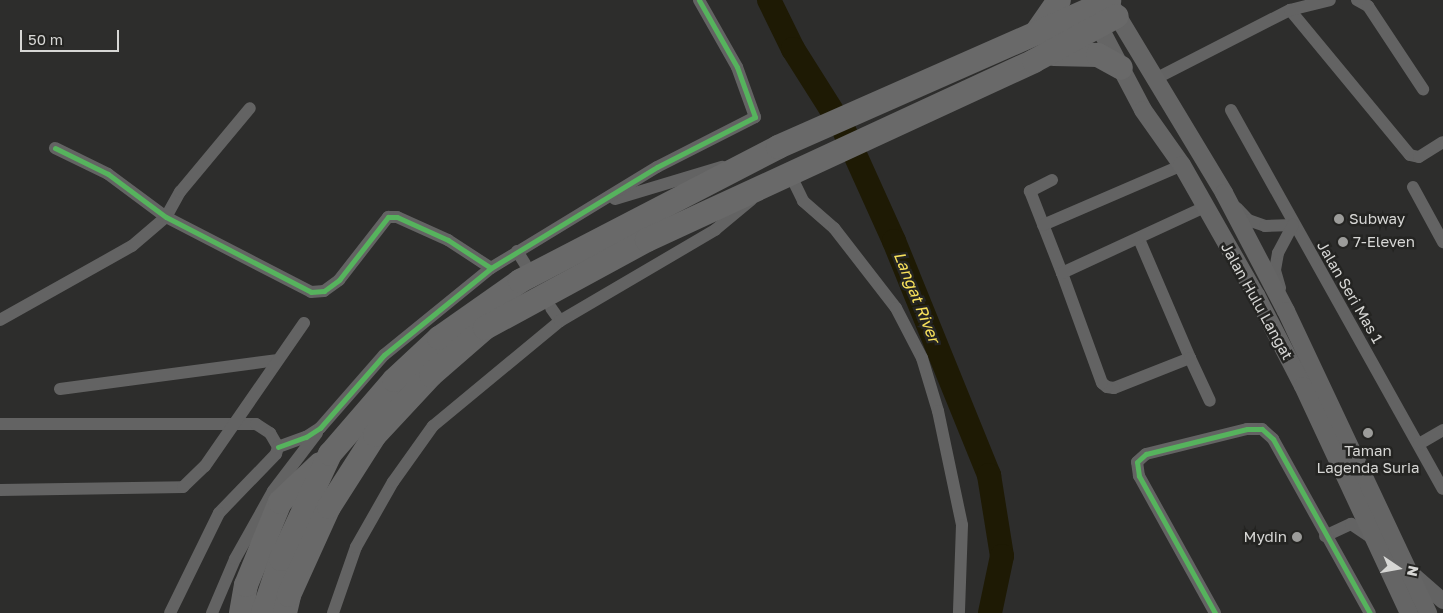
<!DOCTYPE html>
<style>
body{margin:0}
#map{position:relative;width:1443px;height:613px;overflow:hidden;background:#2d2d2c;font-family:"Golos Text",sans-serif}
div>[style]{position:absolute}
.river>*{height:24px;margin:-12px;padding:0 12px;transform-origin:12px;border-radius:12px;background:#1e1a04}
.minor>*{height:12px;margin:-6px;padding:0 6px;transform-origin:6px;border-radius:6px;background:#636363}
.tertiary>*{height:16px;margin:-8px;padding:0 8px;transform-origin:8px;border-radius:8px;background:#636363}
.secondary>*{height:18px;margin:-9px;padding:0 9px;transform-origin:9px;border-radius:9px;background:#656565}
.motorway>*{height:24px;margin:-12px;padding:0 12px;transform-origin:12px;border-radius:12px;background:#696969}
.cycleway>*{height:5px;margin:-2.5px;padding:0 2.5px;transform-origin:2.5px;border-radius:2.5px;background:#56b35d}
.dots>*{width:14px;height:14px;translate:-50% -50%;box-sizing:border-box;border:2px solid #242422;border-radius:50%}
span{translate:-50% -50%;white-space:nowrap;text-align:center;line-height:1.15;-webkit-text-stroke:5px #242422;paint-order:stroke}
.poi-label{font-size:15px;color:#d7d7d5}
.left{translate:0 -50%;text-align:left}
.right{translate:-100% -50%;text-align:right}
.street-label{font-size:15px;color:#d7d7d5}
.water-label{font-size:16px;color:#f7e05b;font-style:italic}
.north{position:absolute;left:1373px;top:543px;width:50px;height:50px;-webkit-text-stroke:4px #242422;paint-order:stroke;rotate:102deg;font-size:14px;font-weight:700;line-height:20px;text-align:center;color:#d7d7d5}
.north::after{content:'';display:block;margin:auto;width:18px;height:22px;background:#d7d7d5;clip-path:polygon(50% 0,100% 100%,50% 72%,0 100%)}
.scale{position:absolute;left:20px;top:30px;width:99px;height:22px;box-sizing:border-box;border:2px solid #d7d7d5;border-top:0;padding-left:6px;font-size:15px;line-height:18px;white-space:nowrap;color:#d7d7d5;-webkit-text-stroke:4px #242422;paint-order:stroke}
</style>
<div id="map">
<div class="river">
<i style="left:769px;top:0;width:55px;rotate:63.9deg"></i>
<i style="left:793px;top:49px;width:93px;rotate:57.7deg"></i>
<i style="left:843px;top:128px;width:124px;rotate:65.7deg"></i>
<i style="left:894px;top:241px;width:253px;rotate:67.9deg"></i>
<i style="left:989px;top:475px;width:82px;rotate:80.9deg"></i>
<i style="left:1002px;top:556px;width:58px;rotate:101.9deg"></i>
</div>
<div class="minor">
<i style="left:1357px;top:0;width:13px;rotate:29deg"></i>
<i style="left:1368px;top:6px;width:100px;rotate:56.5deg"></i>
<i style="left:1290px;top:10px;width:188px;rotate:50.4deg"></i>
<i style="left:1410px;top:155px;width:9px;rotate:13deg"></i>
<i style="left:1419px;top:157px;width:28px;rotate:-32deg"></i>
<i style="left:1153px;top:80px;width:154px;rotate:-27.1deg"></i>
<i style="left:1290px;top:10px;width:41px;rotate:-14deg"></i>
<i style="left:1231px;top:110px;width:434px;rotate:60.8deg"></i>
<i style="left:55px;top:148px;width:59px;rotate:26.1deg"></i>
<i style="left:108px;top:174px;width:72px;rotate:36.6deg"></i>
<i style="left:166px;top:217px;width:163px;rotate:27.3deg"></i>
<i style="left:311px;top:292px;width:13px;rotate:-4deg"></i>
<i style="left:324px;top:291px;width:19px;rotate:-36deg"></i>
<i style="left:339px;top:280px;width:80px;rotate:-52.1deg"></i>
<i style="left:388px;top:217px;width:9px"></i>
<i style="left:397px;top:217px;width:56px;rotate:24.3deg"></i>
<i style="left:448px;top:240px;width:51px;rotate:33.1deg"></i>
<i style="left:790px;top:174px;width:30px;rotate:64deg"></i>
<i style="left:803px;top:201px;width:41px;rotate:41.1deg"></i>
<i style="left:834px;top:228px;width:101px;rotate:52.2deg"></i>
<i style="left:896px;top:308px;width:56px;rotate:62.5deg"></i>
<i style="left:922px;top:358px;width:55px;rotate:73.2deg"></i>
<i style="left:938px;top:411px;width:116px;rotate:78.1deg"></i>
<i style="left:962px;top:525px;width:88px;rotate:92deg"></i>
<i style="left:1052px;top:180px;width:25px;rotate:153deg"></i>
<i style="left:1030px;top:191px;width:88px;rotate:68.7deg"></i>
<i style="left:1413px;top:187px;width:63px;rotate:61.4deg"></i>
<i style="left:615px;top:199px;width:112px;rotate:-16.7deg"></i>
<i style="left:1237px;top:208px;width:16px;rotate:47deg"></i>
<i style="left:1248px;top:220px;width:18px;rotate:19deg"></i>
<i style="left:1265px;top:226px;width:28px;rotate:-2deg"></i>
<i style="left:1043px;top:225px;width:151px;rotate:-23.3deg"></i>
<i style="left:1139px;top:239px;width:129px;rotate:66.8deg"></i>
<i style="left:1190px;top:358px;width:82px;rotate:158.5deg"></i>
<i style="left:1114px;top:388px;width:7px;rotate:-172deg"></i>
<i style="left:1107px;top:387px;width:6px;rotate:-141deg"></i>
<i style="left:1102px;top:383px;width:117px;rotate:-110deg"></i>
<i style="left:1062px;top:273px;width:157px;rotate:-24.8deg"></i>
<i style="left:517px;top:251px;width:15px;rotate:58deg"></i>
<i style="left:1280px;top:288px;width:19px;rotate:-106deg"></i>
<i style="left:1275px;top:270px;width:17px;rotate:-80deg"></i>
<i style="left:1278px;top:253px;width:32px;rotate:-62deg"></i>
<i style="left:551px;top:308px;width:16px;rotate:55deg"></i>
<i style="left:0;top:320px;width:151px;rotate:-29.3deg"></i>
<i style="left:132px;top:246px;width:45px;rotate:-40.5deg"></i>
<i style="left:166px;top:217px;width:29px;rotate:-61deg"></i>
<i style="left:180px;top:192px;width:109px;rotate:-50.2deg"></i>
<i style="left:1190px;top:358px;width:47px;rotate:65.1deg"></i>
<i style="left:60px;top:389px;width:218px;rotate:-7.6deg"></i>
<i style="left:0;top:424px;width:256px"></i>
<i style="left:256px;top:424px;width:17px;rotate:33deg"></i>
<i style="left:270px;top:433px;width:16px;rotate:60deg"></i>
<i style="left:278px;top:447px;width:7px;rotate:106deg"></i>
<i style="left:276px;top:454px;width:82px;rotate:134deg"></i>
<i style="left:219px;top:513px;width:111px;rotate:116.1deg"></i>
<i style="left:1419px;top:444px;width:28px;rotate:-30deg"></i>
<i style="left:278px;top:447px;width:30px;rotate:-20deg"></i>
<i style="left:306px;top:437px;width:17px;rotate:-33deg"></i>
<i style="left:320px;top:428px;width:97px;rotate:-48.8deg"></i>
<i style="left:384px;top:355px;width:138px;rotate:-39.1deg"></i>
<i style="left:491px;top:268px;width:194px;rotate:-31.3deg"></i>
<i style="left:657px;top:167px;width:110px;rotate:-27deg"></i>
<i style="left:755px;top:117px;width:53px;rotate:-109.8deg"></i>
<i style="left:737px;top:67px;width:77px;rotate:-119.6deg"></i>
<i style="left:0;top:490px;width:183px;rotate:-0.9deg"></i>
<i style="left:183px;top:487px;width:30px;rotate:-44deg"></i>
<i style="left:205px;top:466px;width:174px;rotate:-55.3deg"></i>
<i style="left:1325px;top:536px;width:29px;rotate:-25deg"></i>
<i style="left:1351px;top:524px;width:25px;rotate:34deg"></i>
<i style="left:212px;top:613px;width:59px;rotate:-66.9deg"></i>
<i style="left:235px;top:559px;width:78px;rotate:-60.8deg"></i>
<i style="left:273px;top:491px;width:73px;rotate:-52.8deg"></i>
<i style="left:333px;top:613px;width:70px;rotate:-70.8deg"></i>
<i style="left:356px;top:547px;width:75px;rotate:-60.4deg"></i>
<i style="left:393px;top:482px;width:69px;rotate:-54.5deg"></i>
<i style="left:433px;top:426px;width:165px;rotate:-39.6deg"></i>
<i style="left:560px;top:321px;width:180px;rotate:-30.4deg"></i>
<i style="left:715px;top:230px;width:47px;rotate:-39.8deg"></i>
<i style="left:1215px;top:613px;width:157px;rotate:-119deg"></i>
<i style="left:1139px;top:476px;width:14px;rotate:-98deg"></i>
<i style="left:1137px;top:462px;width:12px;rotate:-42deg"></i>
<i style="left:1146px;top:454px;width:104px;rotate:-13.9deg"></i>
<i style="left:1247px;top:429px;width:15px"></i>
<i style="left:1262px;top:429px;width:15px;rotate:42deg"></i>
<i style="left:1273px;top:439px;width:199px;rotate:60.9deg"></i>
</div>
<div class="tertiary">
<i style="left:1410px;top:572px;width:44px;rotate:41.3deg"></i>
</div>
<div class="secondary">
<i style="left:1112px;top:7px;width:217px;rotate:58.9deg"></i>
<i style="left:1224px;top:193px;width:133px;rotate:62.3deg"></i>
<i style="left:1286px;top:311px;width:334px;rotate:64.8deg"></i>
<i style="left:1093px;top:15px;width:107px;rotate:62.2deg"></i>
<i style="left:1143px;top:110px;width:67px;rotate:54.7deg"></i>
<i style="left:1182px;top:165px;width:150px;rotate:60.4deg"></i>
<i style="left:1256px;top:295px;width:102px;rotate:62.7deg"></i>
<i style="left:1303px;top:386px;width:251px;rotate:65deg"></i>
</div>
<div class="motorway">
<i style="left:1036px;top:33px;width:40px;rotate:-55.1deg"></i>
<i style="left:1054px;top:54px;width:44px;rotate:1.3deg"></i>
<i style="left:1098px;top:55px;width:26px;rotate:29deg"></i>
<i style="left:241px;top:613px;width:28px;rotate:-80deg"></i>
<i style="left:246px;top:585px;width:90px;rotate:-67.7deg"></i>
<i style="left:280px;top:502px;width:55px;rotate:-43.5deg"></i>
<i style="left:263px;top:613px;width:57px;rotate:-71.6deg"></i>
<i style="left:281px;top:559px;width:116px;rotate:-65deg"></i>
<i style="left:330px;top:454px;width:98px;rotate:-49.1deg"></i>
<i style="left:394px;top:380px;width:62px;rotate:-43deg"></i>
<i style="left:439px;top:338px;width:99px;rotate:-35.1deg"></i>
<i style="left:520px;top:281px;width:291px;rotate:-27.4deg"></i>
<i style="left:778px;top:147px;width:362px;rotate:-23.8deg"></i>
<i style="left:285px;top:613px;width:18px;rotate:-77deg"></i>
<i style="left:289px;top:595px;width:97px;rotate:-65.6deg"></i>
<i style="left:329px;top:507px;width:85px;rotate:-57.4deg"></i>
<i style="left:375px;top:435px;width:82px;rotate:-47deg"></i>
<i style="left:431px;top:375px;width:72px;rotate:-41deg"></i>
<i style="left:485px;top:328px;width:184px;rotate:-28.5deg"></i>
<i style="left:647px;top:240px;width:426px;rotate:-24.8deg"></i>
<i style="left:1034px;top:61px;width:94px;rotate:-28.5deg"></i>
</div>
<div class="cycleway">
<i style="left:55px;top:148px;width:59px;rotate:26.1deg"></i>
<i style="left:108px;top:174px;width:72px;rotate:36.6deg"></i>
<i style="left:166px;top:217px;width:163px;rotate:27.3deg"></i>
<i style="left:311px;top:292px;width:13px;rotate:-4deg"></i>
<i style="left:324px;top:291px;width:19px;rotate:-36deg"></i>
<i style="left:339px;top:280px;width:80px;rotate:-52.1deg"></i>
<i style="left:388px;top:217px;width:9px"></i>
<i style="left:397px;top:217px;width:56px;rotate:24.3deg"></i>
<i style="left:448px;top:240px;width:51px;rotate:33.1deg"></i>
<i style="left:278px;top:447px;width:30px;rotate:-20deg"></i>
<i style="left:306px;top:437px;width:17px;rotate:-33deg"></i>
<i style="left:320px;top:428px;width:97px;rotate:-48.8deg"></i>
<i style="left:384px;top:355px;width:138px;rotate:-39.1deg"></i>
<i style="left:491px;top:268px;width:194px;rotate:-31.3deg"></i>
<i style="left:657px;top:167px;width:110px;rotate:-27deg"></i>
<i style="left:755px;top:117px;width:53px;rotate:-109.8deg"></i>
<i style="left:737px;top:67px;width:77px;rotate:-119.6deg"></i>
<i style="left:1215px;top:613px;width:157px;rotate:-119deg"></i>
<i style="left:1139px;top:476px;width:14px;rotate:-98deg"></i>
<i style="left:1137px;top:462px;width:12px;rotate:-42deg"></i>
<i style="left:1146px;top:454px;width:104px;rotate:-13.9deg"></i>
<i style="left:1247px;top:429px;width:15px"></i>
<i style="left:1262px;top:429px;width:15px;rotate:42deg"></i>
<i style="left:1273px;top:439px;width:199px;rotate:60.9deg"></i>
</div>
<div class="dots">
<i style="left:1339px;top:219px;background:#9c9c9a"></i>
<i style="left:1343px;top:242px;background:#9c9c9a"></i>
<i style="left:1368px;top:433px;background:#9c9c9a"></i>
<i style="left:1297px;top:537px;background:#9c9c9a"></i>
</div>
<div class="poi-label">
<span class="left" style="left:1349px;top:219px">Subway</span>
<span class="left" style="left:1353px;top:242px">7-Eleven</span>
<span style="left:1368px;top:459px">Taman<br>Lagenda Suria</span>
<span class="right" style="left:1287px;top:537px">Mydin</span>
</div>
<div class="street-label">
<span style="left:1350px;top:292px;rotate:60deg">Jalan Seri Mas 1</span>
<span style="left:1257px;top:301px;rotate:61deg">Jalan Hulu Langat</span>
</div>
<div class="water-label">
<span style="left:917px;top:297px;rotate:68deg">Langat River</span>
</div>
<div class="north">N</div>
<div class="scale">50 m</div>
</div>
